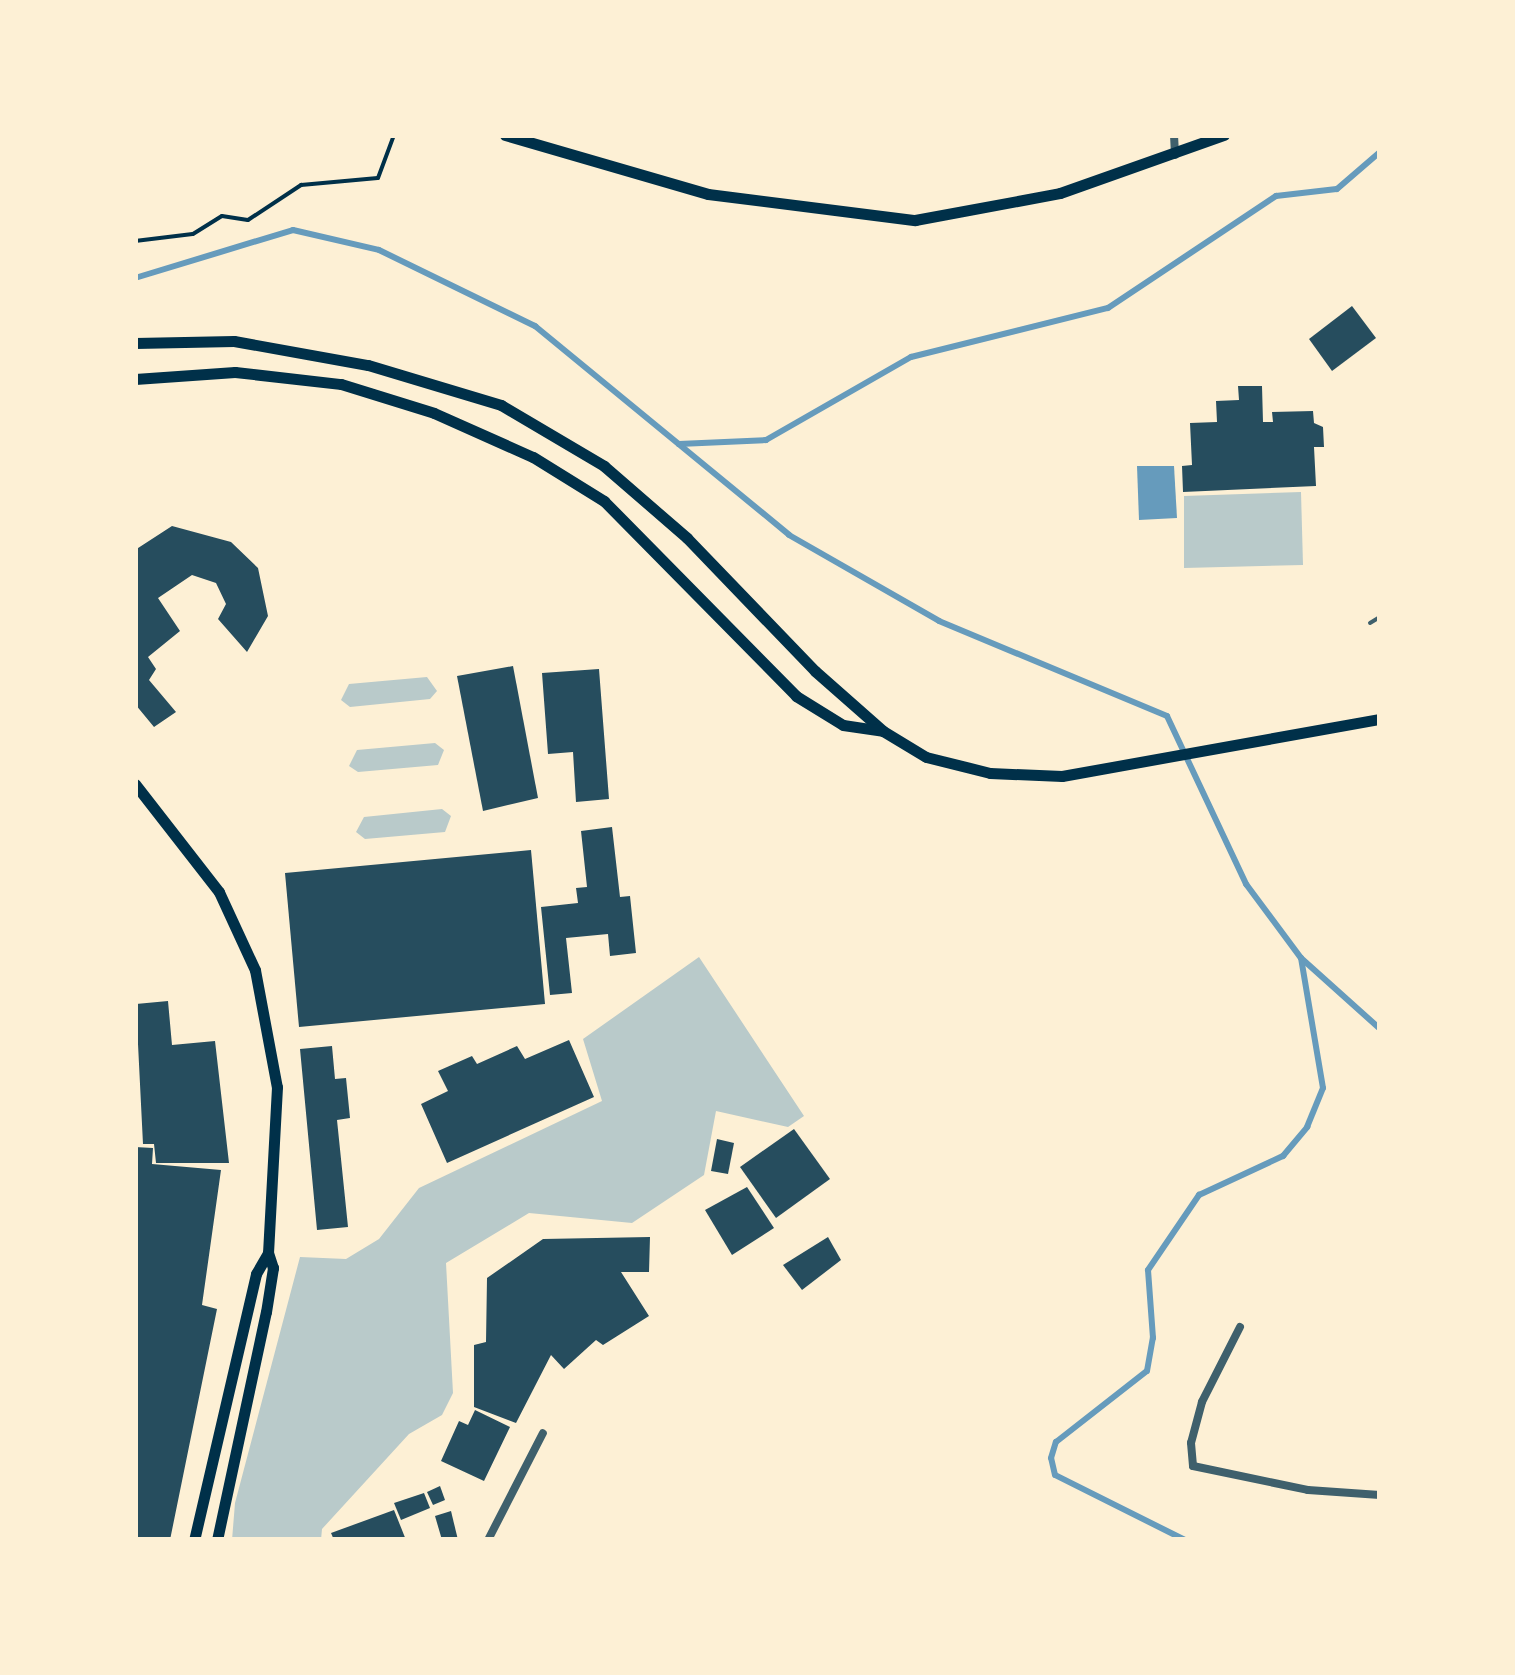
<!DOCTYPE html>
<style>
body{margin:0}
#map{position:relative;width:1515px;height:1675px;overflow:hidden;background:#fdf0d5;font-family:Jost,sans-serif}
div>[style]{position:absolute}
.green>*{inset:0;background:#b9caca}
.water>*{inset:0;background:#669bbc}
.stream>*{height:6px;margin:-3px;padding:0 3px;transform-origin:3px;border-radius:3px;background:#669bbc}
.building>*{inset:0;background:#264d5e}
.path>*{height:4px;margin:-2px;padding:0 2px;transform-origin:2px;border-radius:2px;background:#003049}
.service>*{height:4px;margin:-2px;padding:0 2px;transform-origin:2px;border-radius:2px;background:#3f606c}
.minor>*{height:8px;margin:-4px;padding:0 4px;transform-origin:4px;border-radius:4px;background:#3f606c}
.secondary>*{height:11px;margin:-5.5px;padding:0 5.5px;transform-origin:5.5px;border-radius:5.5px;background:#003049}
span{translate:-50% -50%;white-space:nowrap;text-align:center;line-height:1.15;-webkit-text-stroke:10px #fdf0d5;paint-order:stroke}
.frame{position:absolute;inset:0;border:138px solid #fdf0d5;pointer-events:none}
</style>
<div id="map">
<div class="green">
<i style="clip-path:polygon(1301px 492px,1303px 565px,1184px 568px,1184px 496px)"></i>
<i style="clip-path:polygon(427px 677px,437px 691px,430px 699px,350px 707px,341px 700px,349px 684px)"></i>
<i style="clip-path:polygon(435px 743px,444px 750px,438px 765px,358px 772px,349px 766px,357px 750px)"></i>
<i style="clip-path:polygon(442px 809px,451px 816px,445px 832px,365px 839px,356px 832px,364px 817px)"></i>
<i style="clip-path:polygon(699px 957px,804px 1116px,788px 1127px,716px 1111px,704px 1175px,632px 1223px,529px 1213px,446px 1263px,453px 1393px,442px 1415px,409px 1434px,322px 1529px,321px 1540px,232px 1540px,235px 1503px,300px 1257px,346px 1259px,379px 1239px,419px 1188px,602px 1101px,583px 1039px)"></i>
</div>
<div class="water">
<i style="clip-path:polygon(1137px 466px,1174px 466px,1177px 518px,1139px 520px)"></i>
</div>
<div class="stream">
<i style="left:135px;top:278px;width:165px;rotate:-16.9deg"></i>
<i style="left:293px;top:230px;width:88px;rotate:13.1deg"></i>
<i style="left:379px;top:250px;width:174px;rotate:26deg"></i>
<i style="left:535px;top:326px;width:329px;rotate:39.4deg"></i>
<i style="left:789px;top:535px;width:173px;rotate:29.8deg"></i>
<i style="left:939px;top:621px;width:247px;rotate:22.6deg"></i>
<i style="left:1167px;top:716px;width:186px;rotate:64.8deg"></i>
<i style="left:1246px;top:884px;width:92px;rotate:53.4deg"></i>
<i style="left:1301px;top:958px;width:106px;rotate:41.9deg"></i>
<i style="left:679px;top:444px;width:87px;rotate:-2.6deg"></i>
<i style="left:766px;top:440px;width:167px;rotate:-29.8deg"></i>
<i style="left:911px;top:357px;width:203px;rotate:-14deg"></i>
<i style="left:1108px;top:308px;width:202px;rotate:-33.7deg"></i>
<i style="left:1276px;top:196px;width:61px;rotate:-6.5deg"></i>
<i style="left:1337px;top:189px;width:57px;rotate:-40.7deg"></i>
<i style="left:1185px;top:1540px;width:145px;rotate:-153.4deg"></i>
<i style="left:1055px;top:1475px;width:17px;rotate:-103deg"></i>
<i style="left:1051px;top:1458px;width:17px;rotate:-73deg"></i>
<i style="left:1056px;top:1442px;width:115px;rotate:-38deg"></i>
<i style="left:1147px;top:1371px;width:34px;rotate:-80deg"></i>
<i style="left:1153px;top:1338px;width:68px;rotate:-94.2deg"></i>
<i style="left:1148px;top:1270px;width:91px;rotate:-55.8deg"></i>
<i style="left:1199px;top:1195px;width:93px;rotate:-24.9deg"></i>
<i style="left:1283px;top:1156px;width:38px;rotate:-50deg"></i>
<i style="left:1307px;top:1127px;width:42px;rotate:-67.7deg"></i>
<i style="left:1323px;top:1088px;width:132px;rotate:-99.6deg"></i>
</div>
<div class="building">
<i style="clip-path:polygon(1352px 306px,1376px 338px,1332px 371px,1309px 339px)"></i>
<i style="clip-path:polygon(1238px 386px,1262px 386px,1263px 422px,1273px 422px,1272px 412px,1313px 411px,1314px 423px,1323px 427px,1324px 447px,1314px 447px,1316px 486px,1183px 492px,1182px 466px,1192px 465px,1190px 423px,1217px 422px,1216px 401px,1239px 400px)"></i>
<i style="clip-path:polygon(172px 526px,231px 542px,258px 568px,268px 616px,247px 652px,218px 619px,226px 604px,216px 583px,192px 575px,158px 598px,180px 631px,148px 657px,156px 669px,149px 680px,176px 712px,154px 727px,135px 704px,135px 550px)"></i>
<i style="clip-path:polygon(513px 666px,538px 798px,483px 811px,457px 676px)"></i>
<i style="clip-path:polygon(599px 669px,609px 799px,576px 802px,573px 752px,548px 754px,542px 673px)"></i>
<i style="clip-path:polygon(612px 827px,620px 897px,630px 896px,636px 953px,610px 956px,608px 934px,566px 938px,572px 993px,550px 995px,541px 907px,578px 903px,576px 888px,587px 887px,581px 831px)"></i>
<i style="clip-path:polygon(531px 850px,545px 1004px,299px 1027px,285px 873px)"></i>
<i style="clip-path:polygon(168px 1001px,172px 1045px,215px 1041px,229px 1163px,156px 1163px,154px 1144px,143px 1144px,136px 1004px)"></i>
<i style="clip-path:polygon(569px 1040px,594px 1097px,447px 1163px,421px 1104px,448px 1091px,438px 1071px,472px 1056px,477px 1064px,517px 1046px,525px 1059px)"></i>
<i style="clip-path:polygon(332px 1046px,335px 1079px,346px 1078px,350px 1118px,337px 1120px,348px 1227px,317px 1230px,300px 1049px)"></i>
<i style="clip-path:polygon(794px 1129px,830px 1179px,776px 1218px,740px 1167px)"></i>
<i style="clip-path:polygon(717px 1139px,734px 1143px,728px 1174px,711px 1171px)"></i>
<i style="clip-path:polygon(135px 1147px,153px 1148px,152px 1164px,221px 1170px,202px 1305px,217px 1309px,170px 1540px,135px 1540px)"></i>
<i style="clip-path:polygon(747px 1187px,774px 1228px,732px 1255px,705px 1210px)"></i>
<i style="clip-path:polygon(650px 1237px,649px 1272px,621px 1272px,649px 1316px,603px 1345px,596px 1340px,564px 1369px,551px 1355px,516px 1423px,474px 1407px,474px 1345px,486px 1342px,487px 1278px,543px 1239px)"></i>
<i style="clip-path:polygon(828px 1237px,841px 1260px,802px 1290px,783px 1265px)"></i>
<i style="clip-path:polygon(475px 1410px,510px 1427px,484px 1481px,441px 1461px,459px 1421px,468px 1425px)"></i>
<i style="clip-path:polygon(440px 1486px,445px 1500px,433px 1505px,427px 1492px)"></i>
<i style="clip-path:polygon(424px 1493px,430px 1508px,401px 1520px,394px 1503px)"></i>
<i style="clip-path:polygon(394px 1510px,406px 1540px,334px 1540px,331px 1533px)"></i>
<i style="clip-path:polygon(451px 1511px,458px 1540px,442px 1540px,435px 1516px)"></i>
</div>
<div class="path">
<i style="left:430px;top:135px;width:3px"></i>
<i style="left:135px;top:241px;width:58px;rotate:-6.9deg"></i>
<i style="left:193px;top:234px;width:34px;rotate:-32deg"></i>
<i style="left:222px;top:216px;width:26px;rotate:9deg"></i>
<i style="left:248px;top:220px;width:64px;rotate:-33.4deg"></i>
<i style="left:301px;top:185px;width:77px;rotate:-5.2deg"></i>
<i style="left:378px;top:178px;width:46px;rotate:-69.6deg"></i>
</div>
<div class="service">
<i style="left:1370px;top:623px;width:12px;rotate:-31deg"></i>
</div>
<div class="minor">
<i style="left:1174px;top:135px;width:20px;rotate:87deg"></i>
<i style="left:1240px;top:1327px;width:84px;rotate:116.9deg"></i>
<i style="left:1202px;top:1402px;width:42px;rotate:105deg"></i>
<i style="left:1191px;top:1443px;width:23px;rotate:85deg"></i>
<i style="left:1193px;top:1466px;width:117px;rotate:11.8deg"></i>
<i style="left:1308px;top:1490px;width:72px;rotate:4deg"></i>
<i style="left:488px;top:1540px;width:120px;rotate:-62.8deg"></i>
</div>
<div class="secondary">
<i style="left:505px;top:135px;width:211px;rotate:16.2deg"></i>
<i style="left:708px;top:194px;width:209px;rotate:7.2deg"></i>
<i style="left:915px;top:220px;width:147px;rotate:-10.5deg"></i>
<i style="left:1060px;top:193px;width:174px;rotate:-19.5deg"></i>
<i style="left:135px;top:343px;width:99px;rotate:-1.2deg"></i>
<i style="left:234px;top:341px;width:136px;rotate:10.2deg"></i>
<i style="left:368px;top:365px;width:139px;rotate:16.7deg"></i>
<i style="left:501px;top:405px;width:120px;rotate:30.6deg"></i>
<i style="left:604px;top:466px;width:110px;rotate:40.9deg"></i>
<i style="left:687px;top:538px;width:185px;rotate:46.1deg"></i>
<i style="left:815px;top:671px;width:91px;rotate:41.4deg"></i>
<i style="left:883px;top:731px;width:50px;rotate:31.2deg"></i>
<i style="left:926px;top:757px;width:66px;rotate:14deg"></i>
<i style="left:990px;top:773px;width:72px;rotate:2.4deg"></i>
<i style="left:1062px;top:776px;width:323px;rotate:-10.2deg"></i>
<i style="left:135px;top:379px;width:100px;rotate:-4deg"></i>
<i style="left:235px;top:372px;width:107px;rotate:6.5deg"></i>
<i style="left:341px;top:384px;width:97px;rotate:17.3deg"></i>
<i style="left:434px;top:413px;width:108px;rotate:24deg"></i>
<i style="left:533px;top:457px;width:84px;rotate:31.8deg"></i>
<i style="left:604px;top:501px;width:274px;rotate:45.4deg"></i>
<i style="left:796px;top:696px;width:55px;rotate:31.7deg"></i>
<i style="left:843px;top:725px;width:40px;rotate:8.5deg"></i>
<i style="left:135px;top:784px;width:137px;rotate:52.1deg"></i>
<i style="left:219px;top:892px;width:86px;rotate:65.2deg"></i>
<i style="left:255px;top:970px;width:119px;rotate:79.4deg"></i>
<i style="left:277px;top:1087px;width:166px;rotate:93.1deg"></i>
<i style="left:268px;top:1253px;width:24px;rotate:120deg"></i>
<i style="left:256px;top:1274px;width:273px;rotate:103.1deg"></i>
<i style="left:217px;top:1540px;width:233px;rotate:-77.9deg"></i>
<i style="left:266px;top:1312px;width:45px;rotate:-81deg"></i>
<i style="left:273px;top:1268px;width:16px;rotate:-108deg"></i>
</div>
<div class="frame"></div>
</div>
